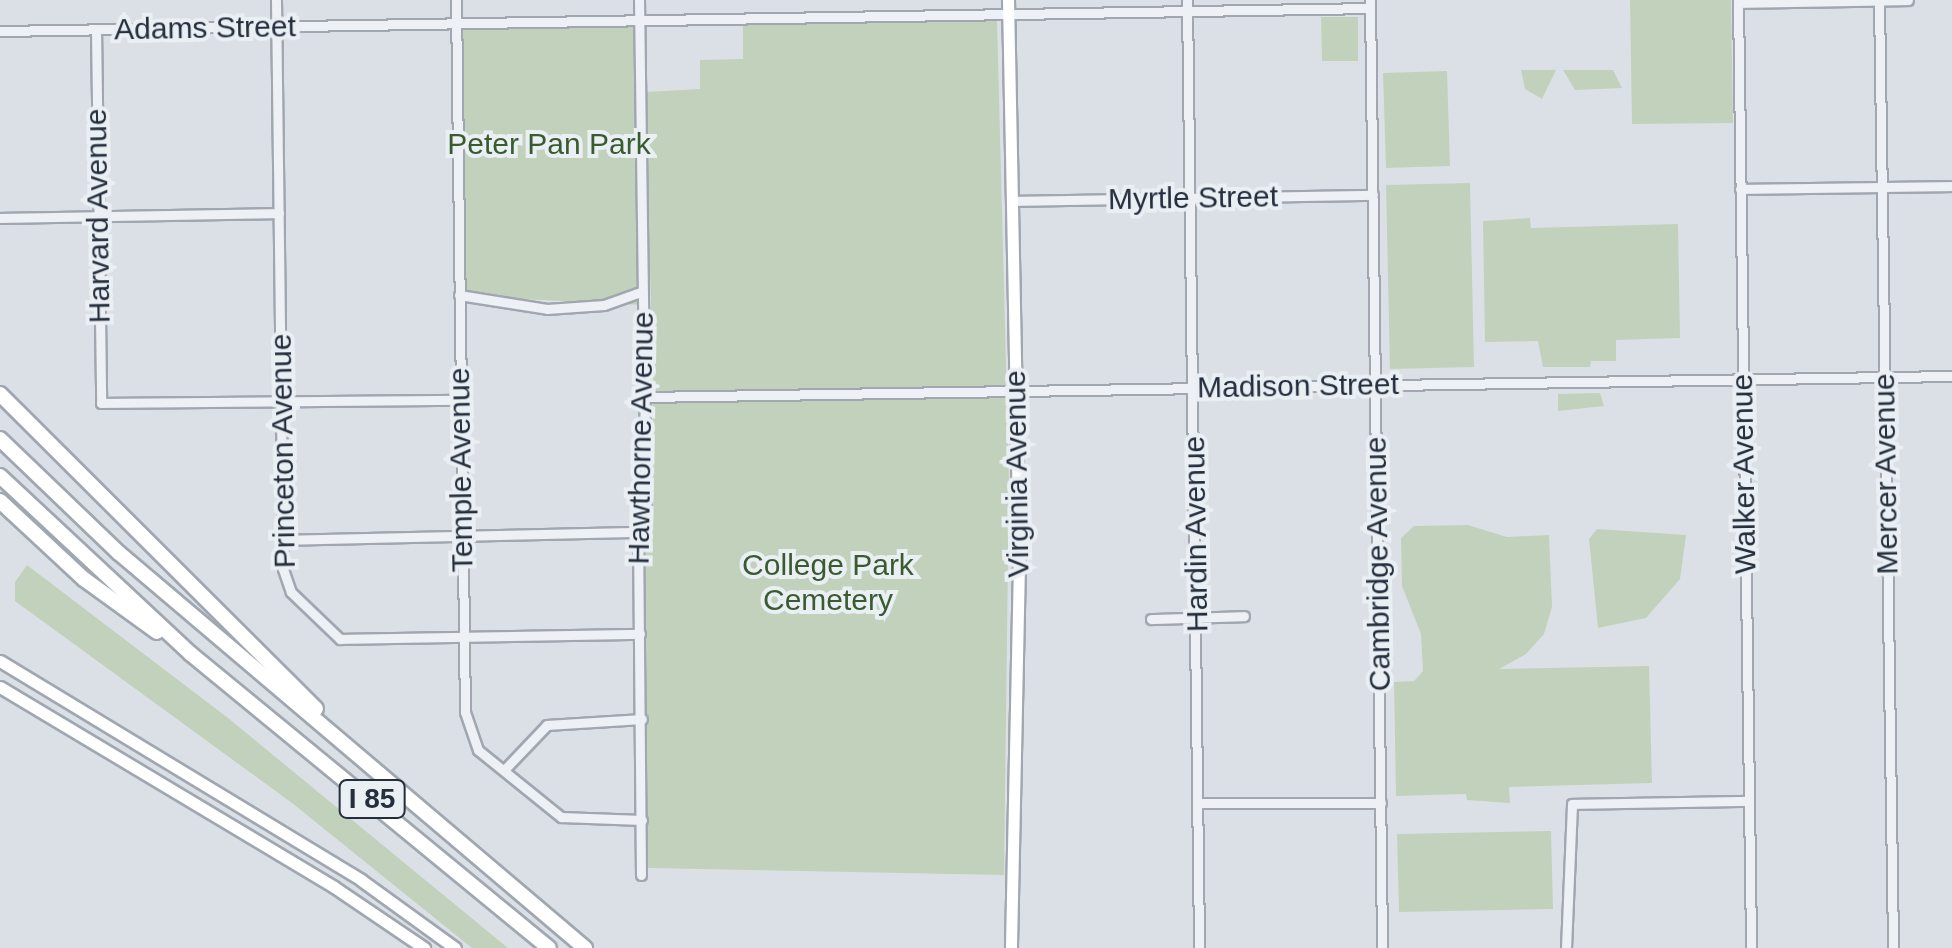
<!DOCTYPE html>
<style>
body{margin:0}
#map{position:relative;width:1952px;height:948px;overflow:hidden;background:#dbe0e7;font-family:Arial,sans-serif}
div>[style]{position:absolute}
.green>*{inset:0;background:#c2d1bb}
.roads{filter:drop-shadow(2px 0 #a0a7b1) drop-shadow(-2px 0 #a0a7b1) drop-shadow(0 2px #a0a7b1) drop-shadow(0 -2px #a0a7b1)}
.minor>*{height:9px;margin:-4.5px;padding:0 4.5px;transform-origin:4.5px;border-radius:4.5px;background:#edf0f5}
.major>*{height:11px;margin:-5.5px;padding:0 5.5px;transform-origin:5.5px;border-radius:5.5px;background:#fff}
.highway>*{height:14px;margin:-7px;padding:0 7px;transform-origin:7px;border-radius:7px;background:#fff}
span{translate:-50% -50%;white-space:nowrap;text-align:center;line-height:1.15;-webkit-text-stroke:8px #eaeff4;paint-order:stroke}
.shield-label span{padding:2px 8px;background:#eaeff4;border:2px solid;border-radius:8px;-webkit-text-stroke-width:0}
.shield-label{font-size:28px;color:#242e3d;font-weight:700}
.street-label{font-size:30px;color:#242e3d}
.park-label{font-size:30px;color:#3a5a30}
</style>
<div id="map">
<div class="green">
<i style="clip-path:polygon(1630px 0,1731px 0,1733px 123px,1632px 124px)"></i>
<i style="clip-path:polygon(1321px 17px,1358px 17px,1358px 61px,1322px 61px)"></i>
<i style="clip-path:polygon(641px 18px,642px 305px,465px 296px,453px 22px)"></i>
<i style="clip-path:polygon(997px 20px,1009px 480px,1004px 875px,647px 868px,643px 535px,651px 516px,653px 379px,645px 92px,700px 89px,700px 60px,743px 59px,743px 25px)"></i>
<i style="clip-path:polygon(1521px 70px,1556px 70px,1542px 99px,1525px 89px)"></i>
<i style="clip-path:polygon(1563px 70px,1613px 70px,1622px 88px,1575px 90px)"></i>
<i style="clip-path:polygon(1447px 71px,1450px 166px,1386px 168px,1383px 73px)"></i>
<i style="clip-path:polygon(1470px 183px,1474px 367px,1390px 369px,1386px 185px)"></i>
<i style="clip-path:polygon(1530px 218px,1531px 228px,1678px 224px,1680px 338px,1616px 340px,1616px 361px,1591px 361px,1590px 367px,1543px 367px,1538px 341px,1485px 342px,1483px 221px)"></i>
<i style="clip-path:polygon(1558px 394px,1600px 393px,1604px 406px,1558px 411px)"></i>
<i style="clip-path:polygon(1468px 525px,1507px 537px,1549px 535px,1552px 607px,1544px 634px,1526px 654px,1499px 669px,1649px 666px,1652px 783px,1509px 787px,1510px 803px,1467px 800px,1466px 794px,1396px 796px,1394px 682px,1414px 681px,1423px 671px,1421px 634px,1402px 586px,1401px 538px,1414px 526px)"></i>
<i style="clip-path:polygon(1597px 529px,1686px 535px,1680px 579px,1646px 618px,1598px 628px,1589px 539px)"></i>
<i style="clip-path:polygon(27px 565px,228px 718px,508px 948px,472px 948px,292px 803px,15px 601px,15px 582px)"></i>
<i style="clip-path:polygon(1551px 831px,1553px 909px,1399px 912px,1397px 834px)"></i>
</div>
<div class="roads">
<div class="minor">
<i style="left:276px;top:0;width:569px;rotate:89.3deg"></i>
<i style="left:283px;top:569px;width:24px;rotate:71deg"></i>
<i style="left:291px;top:592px;width:68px;rotate:43.8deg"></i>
<i style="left:340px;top:639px;width:300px;rotate:-1deg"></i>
<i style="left:456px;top:0;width:712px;rotate:89.28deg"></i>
<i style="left:465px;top:712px;width:40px;rotate:71.1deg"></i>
<i style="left:478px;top:750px;width:107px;rotate:38.9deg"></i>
<i style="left:561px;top:817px;width:81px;rotate:2.1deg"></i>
<i style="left:639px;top:0;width:524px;rotate:89.23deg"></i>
<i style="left:646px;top:524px;width:11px;rotate:135deg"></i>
<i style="left:638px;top:532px;width:343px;rotate:89.5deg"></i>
<i style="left:1187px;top:0;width:948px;rotate:89.27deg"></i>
<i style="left:1370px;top:0;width:948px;rotate:89.27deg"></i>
<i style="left:1738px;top:0;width:948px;rotate:89.21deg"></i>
<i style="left:1879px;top:0;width:948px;rotate:89.15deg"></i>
<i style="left:1738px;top:3px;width:170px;rotate:-1deg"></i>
<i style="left:96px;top:29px;width:374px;rotate:89.2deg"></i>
<i style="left:101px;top:403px;width:360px;rotate:-0.5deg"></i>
<i style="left:0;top:31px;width:1370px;rotate:-0.96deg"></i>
<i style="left:1740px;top:189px;width:212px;rotate:-0.8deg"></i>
<i style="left:1013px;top:201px;width:360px;rotate:-1deg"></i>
<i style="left:0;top:218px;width:279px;rotate:-1deg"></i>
<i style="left:459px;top:295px;width:89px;rotate:9deg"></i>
<i style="left:547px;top:309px;width:57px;rotate:-4deg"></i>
<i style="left:604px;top:305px;width:41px;rotate:-19.7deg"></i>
<i style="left:644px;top:397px;width:1308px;rotate:-0.92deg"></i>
<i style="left:283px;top:540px;width:355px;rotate:-1.3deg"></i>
<i style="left:1151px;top:619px;width:93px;rotate:-1.8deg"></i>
<i style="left:504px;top:770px;width:62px;rotate:-46.3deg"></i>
<i style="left:547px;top:725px;width:95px;rotate:-3.6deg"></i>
<i style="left:1198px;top:803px;width:183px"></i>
<i style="left:1566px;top:948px;width:144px;rotate:-87.6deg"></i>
<i style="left:1572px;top:804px;width:177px;rotate:-1deg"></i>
</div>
<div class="major">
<i style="left:1008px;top:0;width:563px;rotate:88.88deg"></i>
<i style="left:1019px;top:563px;width:385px;rotate:91.2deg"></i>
<i style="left:0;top:661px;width:422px;rotate:31.2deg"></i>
<i style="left:361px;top:880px;width:116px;rotate:35.9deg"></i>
<i style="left:0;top:687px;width:389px;rotate:30.9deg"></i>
<i style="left:334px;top:887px;width:109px;rotate:34.1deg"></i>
</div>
<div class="highway">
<i style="left:0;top:394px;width:446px;rotate:44.9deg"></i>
<i style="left:0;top:439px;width:165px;rotate:43.8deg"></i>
<i style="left:119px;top:553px;width:611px;rotate:40.29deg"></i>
<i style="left:0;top:476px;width:261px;rotate:43deg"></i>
<i style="left:191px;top:654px;width:463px;rotate:39.4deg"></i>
<i style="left:0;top:501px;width:115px;rotate:42.9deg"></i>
<i style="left:84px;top:579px;width:90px;rotate:36deg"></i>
</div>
</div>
<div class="shield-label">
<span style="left:372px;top:799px">I 85</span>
</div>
<div class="street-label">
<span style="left:205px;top:28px;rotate:-1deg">Adams Street</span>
<span style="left:1193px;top:198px;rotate:-1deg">Myrtle Street</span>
<span style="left:98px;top:216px;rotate:-91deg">Harvard Avenue</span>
<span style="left:1298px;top:386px;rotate:-1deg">Madison Street</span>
<span style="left:641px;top:438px;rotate:-89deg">Hawthorne Avenue</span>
<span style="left:283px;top:451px;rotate:-91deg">Princeton Avenue</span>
<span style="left:461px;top:470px;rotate:-91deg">Temple Avenue</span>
<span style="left:1017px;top:474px;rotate:-91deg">Virginia Avenue</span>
<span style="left:1744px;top:474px;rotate:-91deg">Walker Avenue</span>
<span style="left:1886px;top:474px;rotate:-91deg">Mercer Avenue</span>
<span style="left:1196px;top:534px;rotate:-91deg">Hardin Avenue</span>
<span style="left:1378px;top:564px;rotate:-91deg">Cambridge Avenue</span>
</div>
<div class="park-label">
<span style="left:549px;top:144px">Peter Pan Park</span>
<span style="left:828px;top:582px">College Park<br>Cemetery</span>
</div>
</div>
